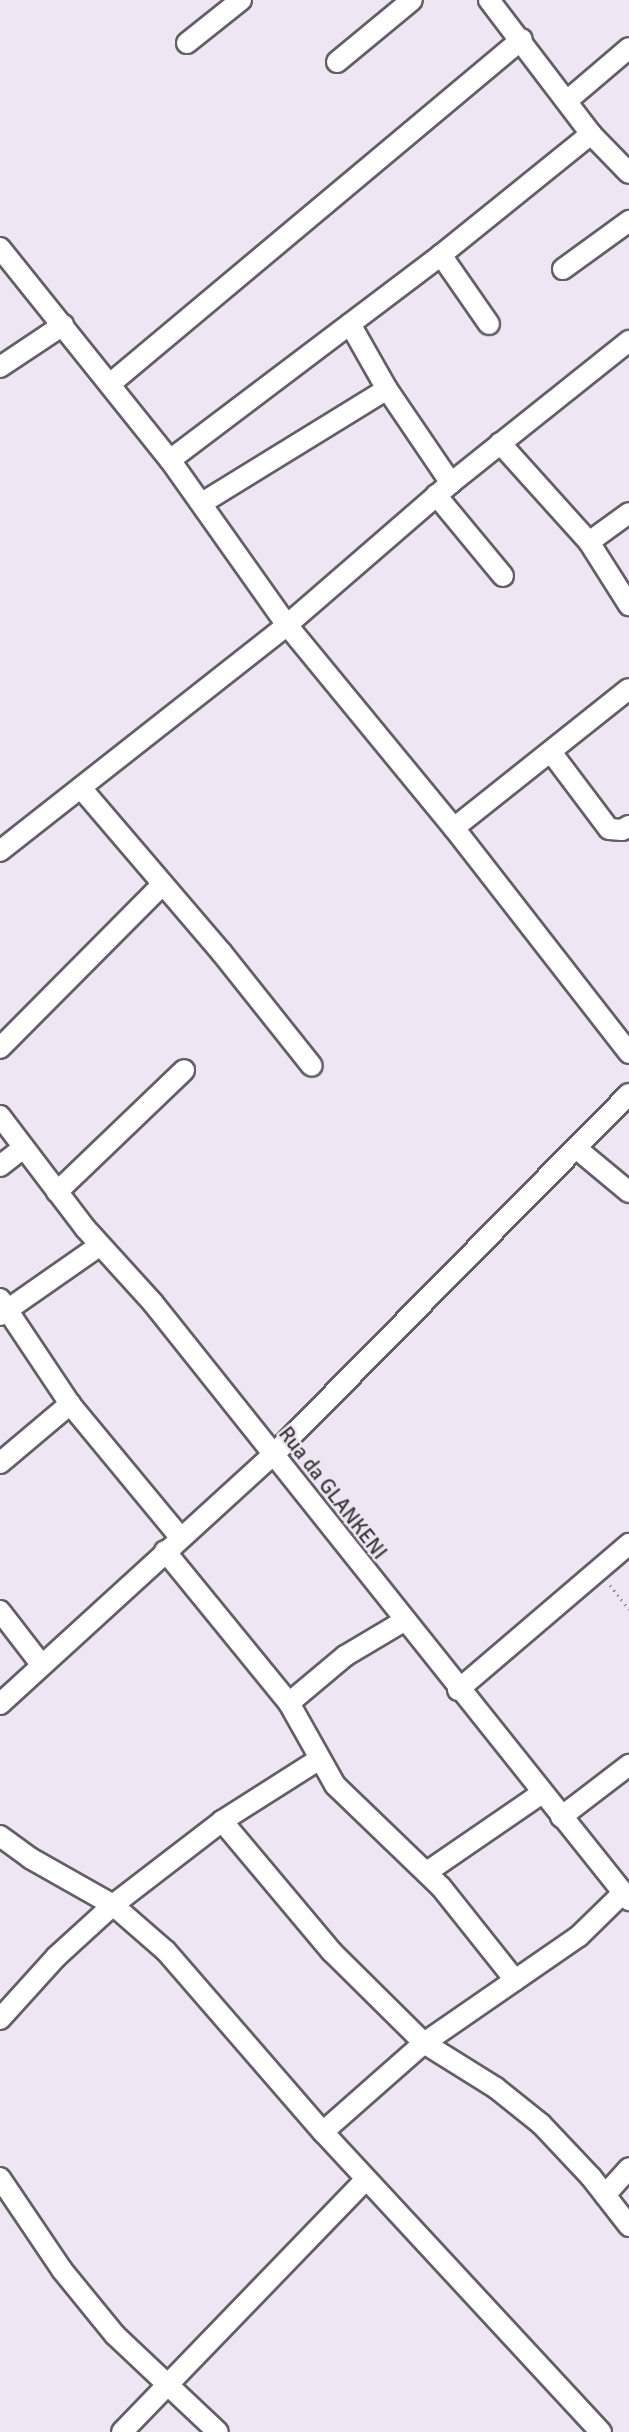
<!DOCTYPE html>
<style>
body{margin:0}
#map{position:relative;width:629px;height:2432px;overflow:hidden;background:#eee6f2;font-family:Signika,sans-serif}
div>[style]{position:absolute}
.path>*{height:3px;margin-top:-1.5px;transform-origin:0;background:repeating-linear-gradient(90deg,#928d95 0 1.5px,transparent 0 6px)}
.roads{filter:drop-shadow(2px 0 #645e68) drop-shadow(-2px 0 #645e68) drop-shadow(0 2px #645e68) drop-shadow(0 -2px #645e68)}
.minor>*{height:20px;margin:-10px;padding:0 10px;transform-origin:10px;border-radius:10px;background:#fff}
span{translate:-50% -50%;white-space:nowrap;text-align:center;line-height:1.15;-webkit-text-stroke:5px #eee6f2;paint-order:stroke}
.street-label{font-size:21px;color:#3d3a3e}
</style>
<div id="map">
<div class="path">
<i style="left:610px;top:1585px;width:31px;rotate:52deg"></i>
</div>
<div class="roads">
<div class="minor">
<i style="left:489px;top:0;width:168px;rotate:52.7deg"></i>
<i style="left:591px;top:134px;width:54px;rotate:45.7deg"></i>
<i style="left:187px;top:43px;width:69px;rotate:-38.5deg"></i>
<i style="left:337px;top:62px;width:97px;rotate:-39.6deg"></i>
<i style="left:568px;top:100px;width:80px;rotate:-40.4deg"></i>
<i style="left:0;top:248px;width:272px;rotate:51.3deg"></i>
<i style="left:170px;top:460px;width:202px;rotate:54.7deg"></i>
<i style="left:287px;top:625px;width:263px;rotate:50.6deg"></i>
<i style="left:454px;top:828px;width:285px;rotate:52.1deg"></i>
<i style="left:441px;top:255px;width:84px;rotate:55.2deg"></i>
<i style="left:563px;top:269px;width:82px;rotate:-36deg"></i>
<i style="left:350px;top:324px;width:75px;rotate:60.4deg"></i>
<i style="left:387px;top:389px;width:114px;rotate:55.8deg"></i>
<i style="left:0;top:367px;width:76px;rotate:-33.7deg"></i>
<i style="left:110px;top:384px;width:537px;rotate:-39.94deg"></i>
<i style="left:500px;top:443px;width:133px;rotate:48deg"></i>
<i style="left:589px;top:542px;width:75px;rotate:57.6deg"></i>
<i style="left:170px;top:460px;width:340px;rotate:-37.1deg"></i>
<i style="left:441px;top:255px;width:193px;rotate:-38.9deg"></i>
<i style="left:436px;top:495px;width:105px;rotate:50.4deg"></i>
<i style="left:202px;top:503px;width:217px;rotate:-31.6deg"></i>
<i style="left:589px;top:542px;width:49px;rotate:-35.9deg"></i>
<i style="left:551px;top:752px;width:96px;rotate:53deg"></i>
<i style="left:609px;top:829px;width:13px;rotate:4deg"></i>
<i style="left:622px;top:830px;width:8px;rotate:-30deg"></i>
<i style="left:81px;top:788px;width:217px;rotate:49.5deg"></i>
<i style="left:222px;top:953px;width:144px;rotate:51.5deg"></i>
<i style="left:454px;top:828px;width:223px;rotate:-38.5deg"></i>
<i style="left:0;top:851px;width:365px;rotate:-38.2deg"></i>
<i style="left:287px;top:625px;width:217px;rotate:-40.9deg"></i>
<i style="left:451px;top:483px;width:228px;rotate:-38.6deg"></i>
<i style="left:0;top:1048px;width:231px;rotate:-45.2deg"></i>
<i style="left:0;top:1116px;width:141px;rotate:52.8deg"></i>
<i style="left:85px;top:1228px;width:101px;rotate:47.8deg"></i>
<i style="left:153px;top:1303px;width:764px;rotate:51.43deg"></i>
<i style="left:576px;top:1148px;width:69px;rotate:39.7deg"></i>
<i style="left:0;top:1166px;width:28px;rotate:-38deg"></i>
<i style="left:57px;top:1192px;width:176px;rotate:-43.8deg"></i>
<i style="left:0;top:1299px;width:126px;rotate:56.3deg"></i>
<i style="left:70px;top:1404px;width:173px;rotate:50.4deg"></i>
<i style="left:0;top:1315px;width:121px;rotate:-34.9deg"></i>
<i style="left:0;top:1463px;width:92px;rotate:-40.1deg"></i>
<i style="left:165px;top:1551px;width:196px;rotate:50.8deg"></i>
<i style="left:289px;top:1703px;width:94px;rotate:60.7deg"></i>
<i style="left:335px;top:1785px;width:147px;rotate:43.9deg"></i>
<i style="left:441px;top:1887px;width:119px;rotate:51.5deg"></i>
<i style="left:0;top:1611px;width:67px;rotate:52.3deg"></i>
<i style="left:458px;top:1690px;width:225px;rotate:-40.5deg"></i>
<i style="left:289px;top:1703px;width:73px;rotate:-40deg"></i>
<i style="left:345px;top:1656px;width:69px;rotate:-30.7deg"></i>
<i style="left:0;top:1704px;width:369px;rotate:-42.4deg"></i>
<i style="left:273px;top:1455px;width:507px;rotate:-45.4deg"></i>
<i style="left:561px;top:1817px;width:86px;rotate:-37.4deg"></i>
<i style="left:222px;top:1821px;width:171px;rotate:50deg"></i>
<i style="left:332px;top:1952px;width:129px;rotate:44.7deg"></i>
<i style="left:424px;top:2043px;width:85px;rotate:32deg"></i>
<i style="left:496px;top:2088px;width:58px;rotate:38.7deg"></i>
<i style="left:541px;top:2124px;width:73px;rotate:46.7deg"></i>
<i style="left:591px;top:2177px;width:62px;rotate:52.2deg"></i>
<i style="left:0;top:1836px;width:37px;rotate:36deg"></i>
<i style="left:30px;top:1858px;width:95px;rotate:29.5deg"></i>
<i style="left:113px;top:1905px;width:70px;rotate:41deg"></i>
<i style="left:166px;top:1951px;width:240px;rotate:49.1deg"></i>
<i style="left:323px;top:2132px;width:409px;rotate:47.2deg"></i>
<i style="left:427px;top:1872px;width:140px;rotate:-34.5deg"></i>
<i style="left:0;top:2019px;width:84px;rotate:-47.9deg"></i>
<i style="left:56px;top:1957px;width:77px;rotate:-42.4deg"></i>
<i style="left:113px;top:1905px;width:138px;rotate:-37.6deg"></i>
<i style="left:222px;top:1821px;width:114px;rotate:-32.4deg"></i>
<i style="left:323px;top:2132px;width:135px;rotate:-41.4deg"></i>
<i style="left:424px;top:2043px;width:188px;rotate:-34.6deg"></i>
<i style="left:579px;top:1936px;width:62px;rotate:-44.3deg"></i>
<i style="left:0;top:2178px;width:111px;rotate:56deg"></i>
<i style="left:62px;top:2270px;width:84px;rotate:50.8deg"></i>
<i style="left:115px;top:2335px;width:141px;rotate:43.3deg"></i>
<i style="left:605px;top:2195px;width:36px;rotate:-48deg"></i>
<i style="left:122px;top:2432px;width:351px;rotate:-46deg"></i>
</div>
</div>
<div class="street-label">
<span style="left:333px;top:1493px;rotate:52deg">Rua da GLANKENI</span>
</div>
</div>
